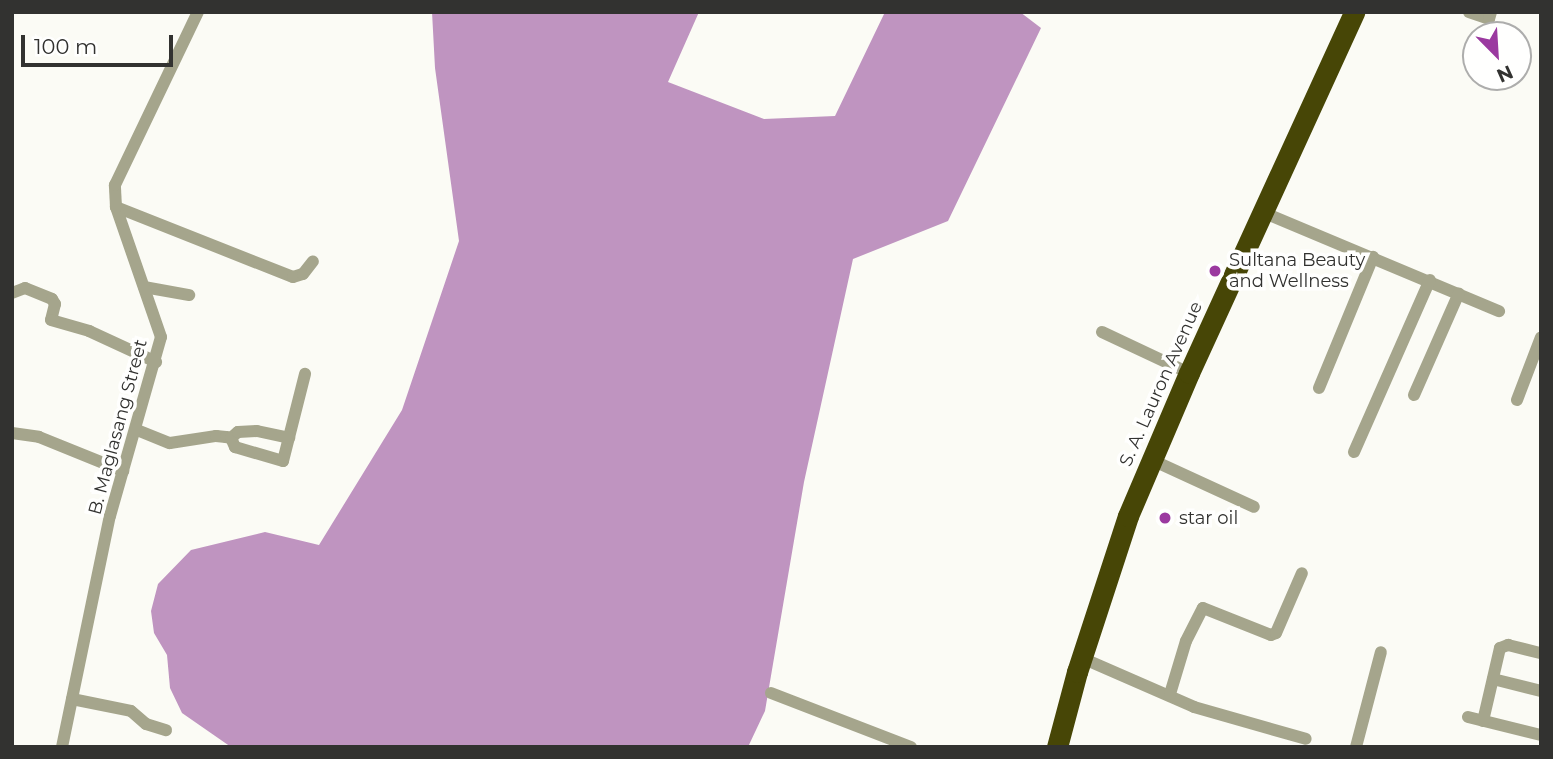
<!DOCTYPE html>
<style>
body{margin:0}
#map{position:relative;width:1553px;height:759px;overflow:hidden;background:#fbfbf5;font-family:Montserrat,sans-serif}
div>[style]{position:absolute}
.water>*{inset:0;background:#bf94c0}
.street>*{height:12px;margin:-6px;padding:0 6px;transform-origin:6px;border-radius:6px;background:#a5a58c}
.highway>*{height:21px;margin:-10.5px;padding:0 10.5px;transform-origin:10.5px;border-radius:10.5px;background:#474606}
.dots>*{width:19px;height:19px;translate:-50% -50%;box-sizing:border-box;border:4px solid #fffffe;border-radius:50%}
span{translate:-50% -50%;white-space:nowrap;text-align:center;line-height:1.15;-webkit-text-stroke:7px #fffffe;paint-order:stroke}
.poi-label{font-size:18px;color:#323230}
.left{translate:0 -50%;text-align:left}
.street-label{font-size:18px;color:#323230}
.frame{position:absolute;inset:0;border:14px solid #323230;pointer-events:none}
.north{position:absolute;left:1462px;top:21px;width:70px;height:70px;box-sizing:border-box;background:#fffffe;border:2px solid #adadac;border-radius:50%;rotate:156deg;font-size:19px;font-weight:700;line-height:28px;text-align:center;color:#323230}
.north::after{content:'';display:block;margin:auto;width:24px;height:32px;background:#9b39a0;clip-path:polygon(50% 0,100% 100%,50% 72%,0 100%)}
.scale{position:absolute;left:21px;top:35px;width:152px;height:32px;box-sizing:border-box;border:4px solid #323230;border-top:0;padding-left:9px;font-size:21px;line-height:24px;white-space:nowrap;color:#323230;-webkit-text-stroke:5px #fffffe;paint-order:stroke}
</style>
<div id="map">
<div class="water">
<i style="clip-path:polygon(432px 12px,699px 12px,668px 82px,764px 119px,835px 116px,885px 12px,1020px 12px,1041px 28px,948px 221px,853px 259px,804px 482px,765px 711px,748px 747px,231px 747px,182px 713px,170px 688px,167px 655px,154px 633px,151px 611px,158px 584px,191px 550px,265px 532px,319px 545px,402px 410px,459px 241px,435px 68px)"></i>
</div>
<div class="street">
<i style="left:1469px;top:12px;width:21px;rotate:19deg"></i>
<i style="left:1489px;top:19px;width:7px;rotate:-74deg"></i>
<i style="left:116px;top:207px;width:190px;rotate:21.6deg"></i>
<i style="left:293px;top:277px;width:10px;rotate:-17deg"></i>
<i style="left:303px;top:274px;width:16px;rotate:-52deg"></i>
<i style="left:1262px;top:212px;width:257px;rotate:22.7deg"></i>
<i style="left:144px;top:287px;width:46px;rotate:10.1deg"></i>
<i style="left:12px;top:293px;width:14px;rotate:-21deg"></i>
<i style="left:25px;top:288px;width:29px;rotate:22deg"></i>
<i style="left:52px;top:299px;width:6px;rotate:59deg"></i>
<i style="left:55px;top:304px;width:16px;rotate:104deg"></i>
<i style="left:51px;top:320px;width:40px;rotate:16deg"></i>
<i style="left:89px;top:331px;width:74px;rotate:24.8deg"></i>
<i style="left:1102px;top:332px;width:96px;rotate:25.2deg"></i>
<i style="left:1319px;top:388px;width:142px;rotate:-67.6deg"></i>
<i style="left:1414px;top:395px;width:111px;rotate:-66.2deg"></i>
<i style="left:1517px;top:400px;width:67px;rotate:-69.1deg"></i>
<i style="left:137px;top:430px;width:35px;rotate:22deg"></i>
<i style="left:170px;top:443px;width:47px;rotate:-8.7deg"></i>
<i style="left:216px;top:436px;width:10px;rotate:6deg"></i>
<i style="left:226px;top:437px;width:5px;rotate:11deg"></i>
<i style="left:231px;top:438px;width:10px;rotate:66deg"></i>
<i style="left:235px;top:447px;width:50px;rotate:16.3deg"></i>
<i style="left:283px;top:461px;width:90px;rotate:-75.8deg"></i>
<i style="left:12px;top:433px;width:27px;rotate:8deg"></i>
<i style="left:39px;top:437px;width:91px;rotate:22deg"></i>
<i style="left:231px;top:438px;width:9px;rotate:-41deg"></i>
<i style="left:238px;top:432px;width:19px;rotate:-3deg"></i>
<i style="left:257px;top:431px;width:33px;rotate:12deg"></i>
<i style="left:1354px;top:452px;width:188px;rotate:-66.2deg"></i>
<i style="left:1152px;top:460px;width:112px;rotate:24.7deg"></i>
<i style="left:1082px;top:658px;width:122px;rotate:23.6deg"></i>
<i style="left:1194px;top:707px;width:116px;rotate:15.9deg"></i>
<i style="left:1493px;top:679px;width:49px;rotate:14deg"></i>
<i style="left:771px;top:693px;width:150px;rotate:21.1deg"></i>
<i style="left:1170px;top:694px;width:55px;rotate:-73.2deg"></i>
<i style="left:1186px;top:641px;width:37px;rotate:-63deg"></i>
<i style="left:1203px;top:608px;width:73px;rotate:21.7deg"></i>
<i style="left:1271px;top:635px;width:5px;rotate:-22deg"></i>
<i style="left:1276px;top:633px;width:65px;rotate:-66.6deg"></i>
<i style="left:72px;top:699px;width:60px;rotate:11.5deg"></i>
<i style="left:131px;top:711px;width:20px;rotate:41deg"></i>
<i style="left:146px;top:724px;width:21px;rotate:17deg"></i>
<i style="left:1468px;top:717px;width:75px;rotate:13.9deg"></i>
<i style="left:1483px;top:721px;width:75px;rotate:-76.9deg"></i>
<i style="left:1500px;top:648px;width:9px;rotate:-21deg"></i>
<i style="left:1508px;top:645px;width:34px;rotate:14deg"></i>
<i style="left:62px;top:747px;width:236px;rotate:-78.3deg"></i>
<i style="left:110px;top:516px;width:186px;rotate:-74.1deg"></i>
<i style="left:161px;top:337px;width:138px;rotate:-109.1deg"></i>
<i style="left:116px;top:207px;width:22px;rotate:-93deg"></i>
<i style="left:115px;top:185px;width:192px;rotate:-64.4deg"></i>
<i style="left:1356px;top:747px;width:98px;rotate:-75.3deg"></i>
</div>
<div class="highway">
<i style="left:1057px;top:747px;width:78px;rotate:-75.1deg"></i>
<i style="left:1077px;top:672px;width:164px;rotate:-71.9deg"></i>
<i style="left:1128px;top:516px;width:155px;rotate:-66.9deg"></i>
<i style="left:1189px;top:373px;width:397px;rotate:-65.4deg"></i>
</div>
<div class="dots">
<i style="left:1215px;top:271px;background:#9b39a0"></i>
<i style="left:1165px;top:518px;background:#9b39a0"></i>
</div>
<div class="poi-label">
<span class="left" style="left:1229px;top:271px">Sultana Beauty<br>and Wellness</span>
<span class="left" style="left:1179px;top:518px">star oil</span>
</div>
<div class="street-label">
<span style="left:1161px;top:384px;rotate:-66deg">S. A. Lauron Avenue</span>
<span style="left:118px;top:427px;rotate:-75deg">B. Maglasang Street</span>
</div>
<div class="frame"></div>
<div class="north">N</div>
<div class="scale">100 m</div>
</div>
